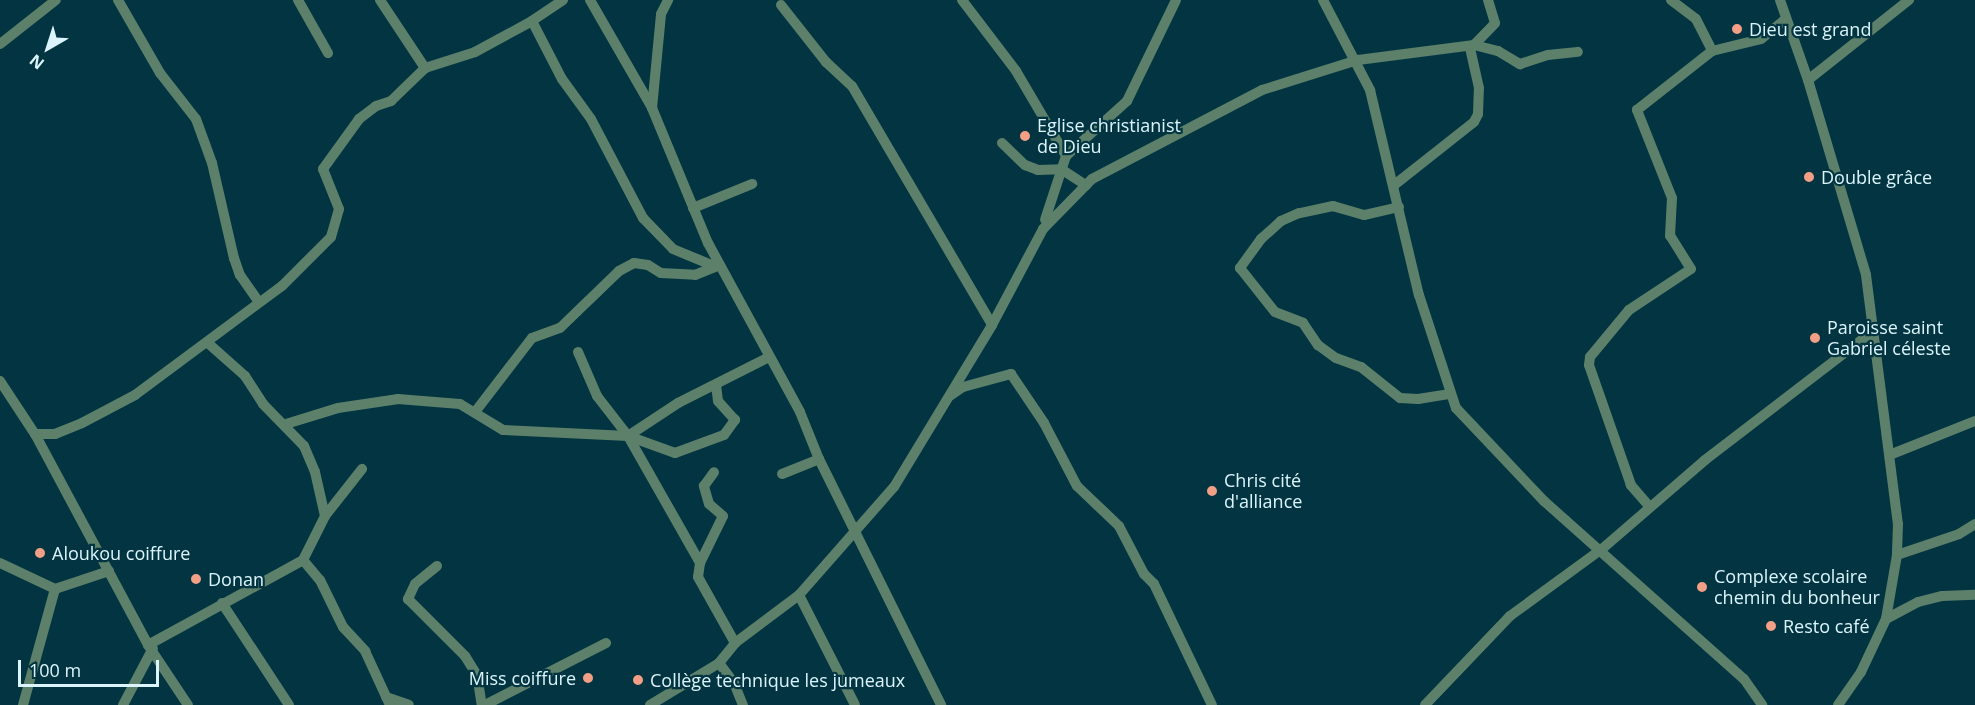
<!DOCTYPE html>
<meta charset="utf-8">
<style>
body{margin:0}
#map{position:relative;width:1975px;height:705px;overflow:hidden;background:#023541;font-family:"Open Sans",sans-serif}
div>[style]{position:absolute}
.street>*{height:10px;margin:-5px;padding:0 5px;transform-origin:5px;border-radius:5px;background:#5c806a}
.dots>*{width:16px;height:16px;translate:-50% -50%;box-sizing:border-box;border:3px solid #023541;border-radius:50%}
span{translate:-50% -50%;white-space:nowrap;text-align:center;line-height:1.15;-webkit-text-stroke:4.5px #023541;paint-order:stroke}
.poi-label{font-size:18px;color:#dcf4fb}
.left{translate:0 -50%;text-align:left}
.right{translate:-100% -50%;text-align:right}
.north{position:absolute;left:18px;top:18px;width:60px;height:60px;-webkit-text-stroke:4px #023541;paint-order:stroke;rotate:219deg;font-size:16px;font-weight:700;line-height:24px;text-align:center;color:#dcf4fb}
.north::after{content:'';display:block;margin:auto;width:21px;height:27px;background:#dcf4fb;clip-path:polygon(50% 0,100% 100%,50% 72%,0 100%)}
.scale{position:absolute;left:18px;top:660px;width:141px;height:27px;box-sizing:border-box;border:3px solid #dcf4fb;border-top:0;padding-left:8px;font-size:18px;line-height:21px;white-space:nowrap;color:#dcf4fb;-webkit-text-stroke:4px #023541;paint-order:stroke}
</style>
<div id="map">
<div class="street">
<i style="left:118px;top:0;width:84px;rotate:60.1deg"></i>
<i style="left:160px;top:73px;width:58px;rotate:52deg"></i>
<i style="left:196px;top:119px;width:47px;rotate:70deg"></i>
<i style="left:212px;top:163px;width:98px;rotate:77deg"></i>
<i style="left:234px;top:258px;width:18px;rotate:71deg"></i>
<i style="left:240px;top:275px;width:33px;rotate:55deg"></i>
<i style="left:298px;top:0;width:61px;rotate:60.5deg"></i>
<i style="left:380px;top:0;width:82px;rotate:56.5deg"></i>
<i style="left:563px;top:0;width:37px;rotate:146deg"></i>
<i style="left:532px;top:21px;width:65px;rotate:62.7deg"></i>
<i style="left:562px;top:79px;width:49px;rotate:54.1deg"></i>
<i style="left:591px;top:119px;width:112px;rotate:62.3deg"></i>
<i style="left:643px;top:218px;width:43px;rotate:45.9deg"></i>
<i style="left:673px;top:249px;width:44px;rotate:22.5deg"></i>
<i style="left:590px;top:0;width:125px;rotate:60.1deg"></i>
<i style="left:652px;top:108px;width:146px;rotate:67.5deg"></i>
<i style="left:708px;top:243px;width:192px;rotate:61.4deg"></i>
<i style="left:800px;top:412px;width:51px;rotate:68deg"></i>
<i style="left:819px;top:459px;width:275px;rotate:63.6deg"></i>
<i style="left:962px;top:0;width:89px;rotate:52.7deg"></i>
<i style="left:1016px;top:71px;width:99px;rotate:59.5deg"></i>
<i style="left:1066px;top:156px;width:67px;rotate:108.2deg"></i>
<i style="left:1323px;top:0;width:102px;rotate:62.4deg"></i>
<i style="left:1370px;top:90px;width:211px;rotate:76.6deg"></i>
<i style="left:1419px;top:295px;width:119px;rotate:71.9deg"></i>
<i style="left:1456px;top:408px;width:128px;rotate:46.6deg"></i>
<i style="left:1544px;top:501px;width:268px;rotate:41.7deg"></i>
<i style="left:1744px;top:679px;width:32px;rotate:55deg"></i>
<i style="left:1671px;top:0;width:31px;rotate:37deg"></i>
<i style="left:1696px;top:19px;width:36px;rotate:63deg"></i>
<i style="left:1780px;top:0;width:85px;rotate:70.7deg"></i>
<i style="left:1808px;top:80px;width:203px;rotate:73.4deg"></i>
<i style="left:1866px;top:275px;width:251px;rotate:82.7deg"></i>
<i style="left:1898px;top:524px;width:31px;rotate:92deg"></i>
<i style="left:1897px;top:555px;width:65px;rotate:99.8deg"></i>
<i style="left:1886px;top:619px;width:59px;rotate:115.3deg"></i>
<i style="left:1861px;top:672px;width:40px;rotate:124.9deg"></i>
<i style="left:781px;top:5px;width:73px;rotate:51.7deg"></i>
<i style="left:826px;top:62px;width:35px;rotate:43deg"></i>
<i style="left:852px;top:86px;width:277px;rotate:59.6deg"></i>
<i style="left:0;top:44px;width:71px;rotate:-38.2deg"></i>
<i style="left:1474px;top:45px;width:30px;rotate:-46deg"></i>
<i style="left:1495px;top:23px;width:24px;rotate:-107deg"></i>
<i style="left:1808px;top:80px;width:129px;rotate:-38.4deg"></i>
<i style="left:652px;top:108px;width:94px;rotate:-84.5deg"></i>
<i style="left:661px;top:14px;width:16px;rotate:-63deg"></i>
<i style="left:1002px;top:143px;width:32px;rotate:44deg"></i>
<i style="left:1025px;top:165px;width:14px;rotate:21deg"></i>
<i style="left:1038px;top:170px;width:23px;rotate:-2deg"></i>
<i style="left:1061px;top:169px;width:30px;rotate:33deg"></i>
<i style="left:1066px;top:156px;width:82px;rotate:-42deg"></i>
<i style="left:1127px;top:101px;width:112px;rotate:-64.1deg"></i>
<i style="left:1393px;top:186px;width:103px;rotate:-38.3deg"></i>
<i style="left:1474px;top:122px;width:9px;rotate:-63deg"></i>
<i style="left:1478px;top:114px;width:26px;rotate:-88deg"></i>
<i style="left:1479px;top:88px;width:41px;rotate:-102.7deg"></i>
<i style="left:1399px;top:207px;width:36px;rotate:167deg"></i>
<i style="left:1364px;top:215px;width:32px;rotate:-164deg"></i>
<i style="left:1333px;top:206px;width:35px;rotate:168deg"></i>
<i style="left:1299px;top:213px;width:20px;rotate:156deg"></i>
<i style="left:1281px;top:221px;width:27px;rotate:138deg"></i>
<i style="left:1261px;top:239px;width:36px;rotate:126deg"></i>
<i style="left:1240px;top:268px;width:56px;rotate:51.5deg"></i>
<i style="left:1275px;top:312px;width:30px;rotate:21deg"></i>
<i style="left:1303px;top:323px;width:27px;rotate:56deg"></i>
<i style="left:1318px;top:345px;width:22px;rotate:36deg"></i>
<i style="left:1336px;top:358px;width:27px;rotate:20deg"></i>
<i style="left:1361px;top:367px;width:50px;rotate:38.5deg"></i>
<i style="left:1400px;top:398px;width:18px;rotate:3deg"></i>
<i style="left:1418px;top:399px;width:31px;rotate:-9deg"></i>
<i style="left:693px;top:208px;width:64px;rotate:-22.1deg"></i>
<i style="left:209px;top:344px;width:48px;rotate:41.6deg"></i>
<i style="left:245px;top:376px;width:33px;rotate:57deg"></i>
<i style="left:263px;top:404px;width:59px;rotate:45.7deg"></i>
<i style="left:304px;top:446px;width:28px;rotate:67deg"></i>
<i style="left:315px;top:472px;width:45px;rotate:77.2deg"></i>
<i style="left:578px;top:352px;width:48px;rotate:66.6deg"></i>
<i style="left:597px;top:396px;width:51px;rotate:52.2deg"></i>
<i style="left:628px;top:436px;width:60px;rotate:-33.4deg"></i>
<i style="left:678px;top:403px;width:102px;rotate:-26.8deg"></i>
<i style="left:0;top:381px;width:64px;rotate:56.6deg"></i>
<i style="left:35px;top:434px;width:239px;rotate:61.8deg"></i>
<i style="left:148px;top:645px;width:72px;rotate:56.3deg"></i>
<i style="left:951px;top:395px;width:14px;rotate:-34deg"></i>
<i style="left:963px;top:387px;width:50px;rotate:-15.2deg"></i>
<i style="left:1011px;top:374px;width:59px;rotate:56deg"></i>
<i style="left:1044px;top:423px;width:71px;rotate:62.4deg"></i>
<i style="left:1077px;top:486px;width:58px;rotate:43.6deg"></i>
<i style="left:1119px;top:526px;width:54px;rotate:62.5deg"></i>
<i style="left:1144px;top:574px;width:14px;rotate:45deg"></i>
<i style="left:1154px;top:584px;width:134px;rotate:64.4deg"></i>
<i style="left:475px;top:412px;width:93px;rotate:-52.4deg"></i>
<i style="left:532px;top:338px;width:30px;rotate:-20deg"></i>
<i style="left:560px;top:328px;width:82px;rotate:-44deg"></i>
<i style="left:619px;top:271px;width:17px;rotate:-28deg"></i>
<i style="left:634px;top:263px;width:14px;rotate:8deg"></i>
<i style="left:648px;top:265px;width:15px;rotate:32deg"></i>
<i style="left:661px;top:273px;width:34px;rotate:3deg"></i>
<i style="left:695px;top:275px;width:24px;rotate:-22deg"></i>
<i style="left:286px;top:424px;width:54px;rotate:-17.1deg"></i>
<i style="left:338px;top:408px;width:61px;rotate:-8.5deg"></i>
<i style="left:398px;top:399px;width:62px;rotate:4.6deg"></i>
<i style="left:460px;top:404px;width:50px;rotate:31.2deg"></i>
<i style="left:503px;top:430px;width:125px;rotate:2.7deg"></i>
<i style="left:628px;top:436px;width:146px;rotate:60.4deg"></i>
<i style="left:700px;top:563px;width:14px;rotate:98deg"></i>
<i style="left:698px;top:577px;width:76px;rotate:60.7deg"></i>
<i style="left:35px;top:434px;width:20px"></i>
<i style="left:55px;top:434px;width:29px;rotate:-22deg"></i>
<i style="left:82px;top:423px;width:60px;rotate:-27.8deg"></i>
<i style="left:135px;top:395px;width:183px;rotate:-36.6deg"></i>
<i style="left:282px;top:286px;width:69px;rotate:-45deg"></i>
<i style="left:331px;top:237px;width:29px;rotate:-74deg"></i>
<i style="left:339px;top:209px;width:43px;rotate:-111.8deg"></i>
<i style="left:323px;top:169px;width:62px;rotate:-54.2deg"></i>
<i style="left:359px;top:119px;width:21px;rotate:-37deg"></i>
<i style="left:376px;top:106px;width:16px;rotate:-18deg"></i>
<i style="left:391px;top:101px;width:47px;rotate:-44.1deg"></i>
<i style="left:425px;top:68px;width:52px;rotate:-17.7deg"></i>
<i style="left:475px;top:52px;width:65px;rotate:-28.5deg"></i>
<i style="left:628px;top:436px;width:50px;rotate:19.9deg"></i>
<i style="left:675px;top:453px;width:52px;rotate:-20.2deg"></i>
<i style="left:724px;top:435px;width:19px;rotate:-54deg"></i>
<i style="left:735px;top:420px;width:25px;rotate:-132deg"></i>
<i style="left:718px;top:401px;width:16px;rotate:-97deg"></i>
<i style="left:1892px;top:454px;width:89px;rotate:-21.7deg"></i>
<i style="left:782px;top:474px;width:40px;rotate:-22deg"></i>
<i style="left:1649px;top:506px;width:28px;rotate:-131deg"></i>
<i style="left:1631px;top:485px;width:127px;rotate:-109.3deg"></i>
<i style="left:1589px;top:365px;width:8px;rotate:-83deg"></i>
<i style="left:1590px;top:357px;width:61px;rotate:-50.3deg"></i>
<i style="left:1629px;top:310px;width:74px;rotate:-33.5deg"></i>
<i style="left:1691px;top:269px;width:39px;rotate:-122deg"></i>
<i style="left:1670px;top:236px;width:38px;rotate:-87deg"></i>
<i style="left:1672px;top:198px;width:95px;rotate:-111.7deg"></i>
<i style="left:1637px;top:110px;width:95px;rotate:-38.2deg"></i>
<i style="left:1712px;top:51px;width:50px;rotate:-13.8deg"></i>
<i style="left:1761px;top:39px;width:32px;rotate:-39deg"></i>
<i style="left:1897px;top:555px;width:65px;rotate:-18.7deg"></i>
<i style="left:1959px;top:534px;width:19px;rotate:-32deg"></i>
<i style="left:303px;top:560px;width:26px;rotate:50deg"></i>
<i style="left:320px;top:580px;width:52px;rotate:63.9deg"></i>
<i style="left:343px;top:627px;width:33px;rotate:47deg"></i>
<i style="left:365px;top:651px;width:60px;rotate:65.2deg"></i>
<i style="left:0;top:563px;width:61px;rotate:25.3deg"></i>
<i style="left:55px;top:589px;width:57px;rotate:-18.4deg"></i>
<i style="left:700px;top:563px;width:52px;rotate:-63.9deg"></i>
<i style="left:723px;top:516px;width:18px;rotate:-139deg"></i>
<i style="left:709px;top:504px;width:19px;rotate:-106deg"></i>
<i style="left:704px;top:486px;width:17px;rotate:-54deg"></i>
<i style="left:437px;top:566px;width:28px;rotate:141deg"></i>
<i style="left:415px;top:584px;width:17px;rotate:115deg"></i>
<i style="left:408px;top:599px;width:81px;rotate:45deg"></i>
<i style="left:465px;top:656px;width:22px;rotate:58deg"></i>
<i style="left:477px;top:675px;width:30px;rotate:81deg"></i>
<i style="left:799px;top:595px;width:123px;rotate:63deg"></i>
<i style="left:222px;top:603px;width:122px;rotate:56.7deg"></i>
<i style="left:1886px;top:619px;width:36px;rotate:-28deg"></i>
<i style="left:1918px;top:602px;width:25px;rotate:-14deg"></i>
<i style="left:1942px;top:596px;width:33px;rotate:-2deg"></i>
<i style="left:148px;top:645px;width:177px;rotate:-28.7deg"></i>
<i style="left:303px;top:560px;width:49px;rotate:-63.4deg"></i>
<i style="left:325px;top:516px;width:60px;rotate:-51.8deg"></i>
<i style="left:719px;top:663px;width:25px;rotate:53deg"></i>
<i style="left:734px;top:683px;width:24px;rotate:68deg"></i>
<i style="left:386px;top:697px;width:24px;rotate:19deg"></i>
<i style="left:23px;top:705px;width:120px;rotate:-74.6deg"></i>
<i style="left:123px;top:705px;width:64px;rotate:-62.2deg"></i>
<i style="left:485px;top:705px;width:136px;rotate:-27.1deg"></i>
<i style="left:650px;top:705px;width:81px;rotate:-31.3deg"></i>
<i style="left:719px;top:663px;width:26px;rotate:-51deg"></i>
<i style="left:735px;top:643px;width:80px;rotate:-36.9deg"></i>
<i style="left:799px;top:595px;width:144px;rotate:-48.7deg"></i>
<i style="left:894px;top:487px;width:189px;rotate:-58.8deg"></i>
<i style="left:992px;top:325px;width:109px;rotate:-62deg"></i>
<i style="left:1043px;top:229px;width:70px;rotate:-45.6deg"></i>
<i style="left:1092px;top:179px;width:192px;rotate:-27.6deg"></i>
<i style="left:1262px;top:90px;width:101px;rotate:-17.4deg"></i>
<i style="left:1358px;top:60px;width:117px;rotate:-7.4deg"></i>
<i style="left:1474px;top:45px;width:25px;rotate:14deg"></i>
<i style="left:1498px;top:51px;width:26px;rotate:31deg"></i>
<i style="left:1520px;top:64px;width:29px;rotate:-18deg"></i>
<i style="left:1548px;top:55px;width:30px;rotate:-6deg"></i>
<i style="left:1425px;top:705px;width:123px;rotate:-46.3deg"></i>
<i style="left:1510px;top:616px;width:114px;rotate:-36.1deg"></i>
<i style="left:1602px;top:549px;width:136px;rotate:-40.8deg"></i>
<i style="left:1705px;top:460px;width:215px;rotate:-37.5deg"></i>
</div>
<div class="dots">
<i style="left:1737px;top:29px;background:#f39f85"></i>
<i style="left:1025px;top:136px;background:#f39f85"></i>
<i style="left:1809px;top:177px;background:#f39f85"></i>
<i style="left:1815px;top:338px;background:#f39f85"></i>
<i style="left:1212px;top:491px;background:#f39f85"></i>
<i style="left:40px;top:553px;background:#f39f85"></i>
<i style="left:196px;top:579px;background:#f39f85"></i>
<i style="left:1702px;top:587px;background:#f39f85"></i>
<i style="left:1771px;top:626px;background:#f39f85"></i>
<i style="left:588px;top:678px;background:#f39f85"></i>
<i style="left:638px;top:680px;background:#f39f85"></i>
</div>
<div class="poi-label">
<span class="left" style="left:1749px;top:29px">Dieu est grand</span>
<span class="left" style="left:1037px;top:136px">Eglise christianist<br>de Dieu</span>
<span class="left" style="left:1821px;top:177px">Double grâce</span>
<span class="left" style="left:1827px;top:338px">Paroisse saint<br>Gabriel céleste</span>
<span class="left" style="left:1224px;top:491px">Chris cité<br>d'alliance</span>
<span class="left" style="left:52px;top:553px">Aloukou coiffure</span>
<span class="left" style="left:1714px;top:587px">Complexe scolaire<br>chemin du bonheur</span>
<span class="left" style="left:208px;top:579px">Donan</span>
<span class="left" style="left:1783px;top:626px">Resto café</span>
<span class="right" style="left:576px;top:678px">Miss coiffure</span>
<span class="left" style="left:650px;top:680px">Collège technique les jumeaux</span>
</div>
<div class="north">N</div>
<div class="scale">100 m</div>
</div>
